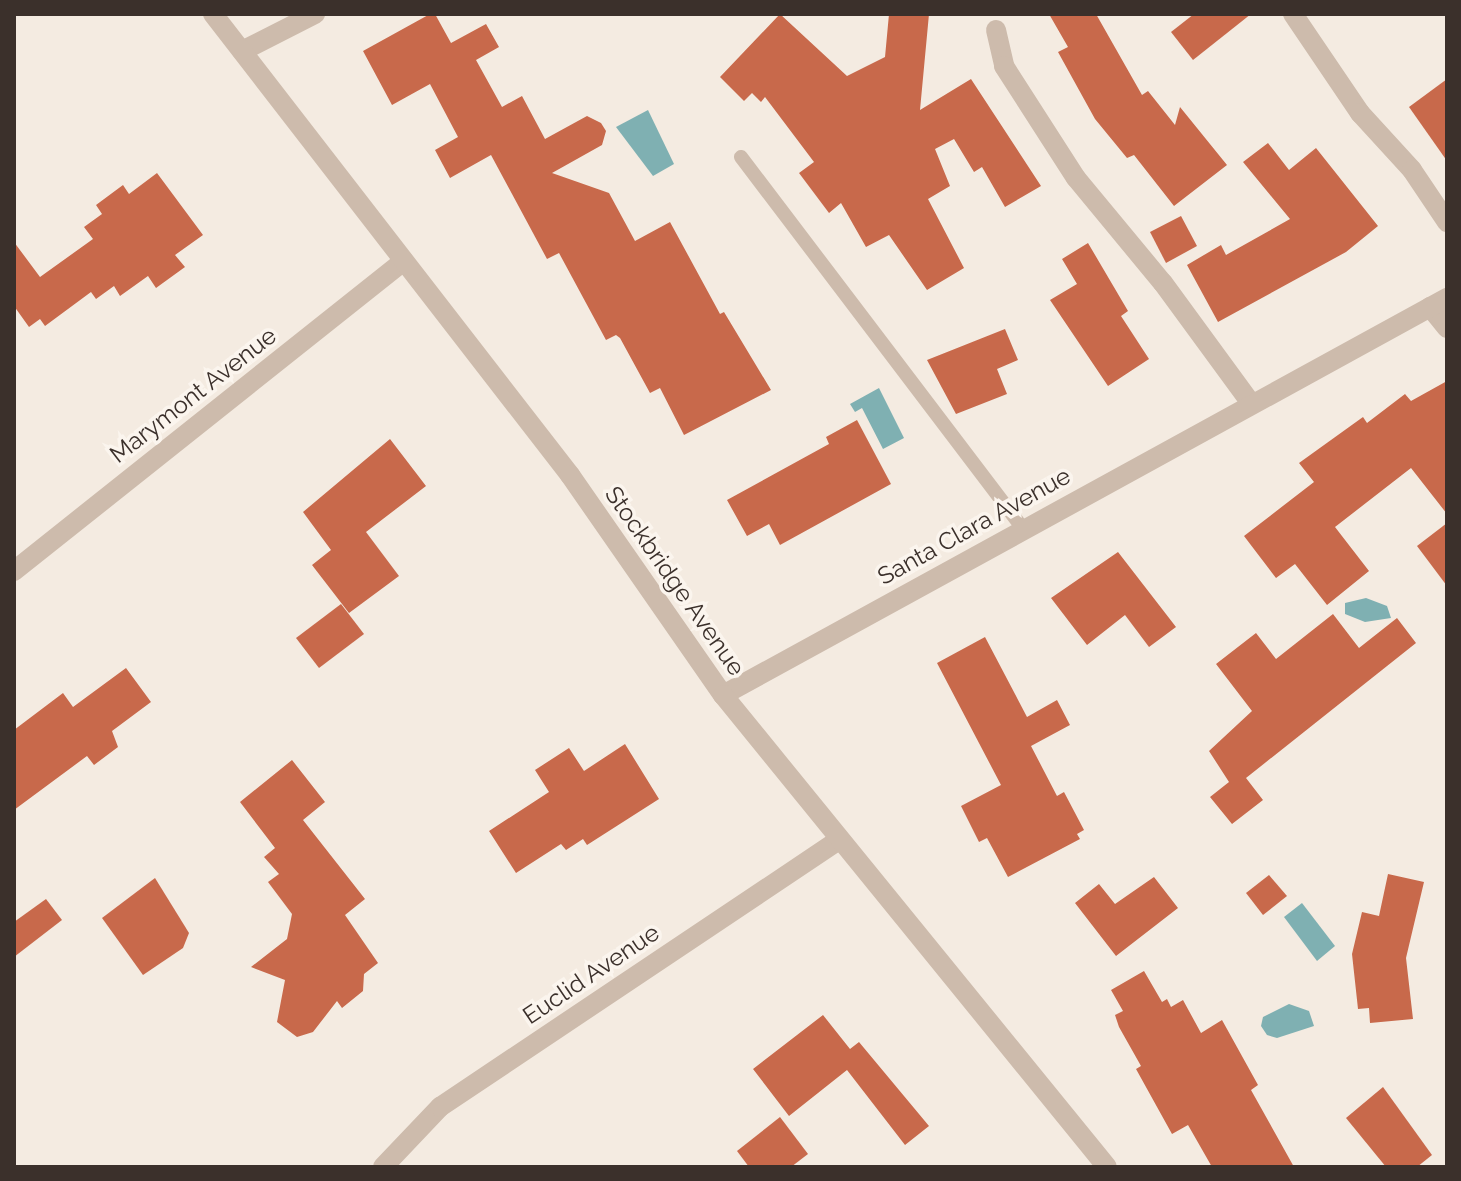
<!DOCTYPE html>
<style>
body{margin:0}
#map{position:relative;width:1461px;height:1181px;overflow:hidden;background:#f4ebe1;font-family:Raleway,sans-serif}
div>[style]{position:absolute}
.water>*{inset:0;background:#7fb0b2}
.building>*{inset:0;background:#c8694b}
.service>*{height:14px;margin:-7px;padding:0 7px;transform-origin:7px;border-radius:7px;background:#cdbbac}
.minor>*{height:20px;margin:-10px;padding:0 10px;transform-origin:10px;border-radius:10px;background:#cdbbac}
.tertiary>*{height:20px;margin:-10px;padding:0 10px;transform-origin:10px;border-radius:10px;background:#cdbbac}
span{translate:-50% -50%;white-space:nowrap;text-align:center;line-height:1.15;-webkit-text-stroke:7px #fbf5ee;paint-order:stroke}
.street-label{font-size:24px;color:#3b302b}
.frame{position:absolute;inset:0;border:16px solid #3b302b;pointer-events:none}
</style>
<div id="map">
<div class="water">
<i style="clip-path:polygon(648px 110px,674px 164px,653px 176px,616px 127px)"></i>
<i style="clip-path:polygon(879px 388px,904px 438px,883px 449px,862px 408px,855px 412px,850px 404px)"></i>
<i style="clip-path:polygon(1366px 598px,1387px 606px,1391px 618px,1365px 622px,1345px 614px,1345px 603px)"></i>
<i style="clip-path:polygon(1302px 903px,1335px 946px,1317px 961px,1284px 917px)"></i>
<i style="clip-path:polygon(1289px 1004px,1309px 1011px,1314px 1026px,1277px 1038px,1267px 1035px,1261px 1026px,1263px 1017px)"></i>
</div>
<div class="building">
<i style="clip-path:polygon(430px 14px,435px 14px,451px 43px,486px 24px,499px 47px,476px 60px,502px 107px,522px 96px,545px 139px,587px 116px,601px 123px,606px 131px,602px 145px,552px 173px,609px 193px,635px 241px,670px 222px,720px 314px,724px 312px,771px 390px,684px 435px,660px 388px,650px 393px,620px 338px,616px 335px,606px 340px,559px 253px,547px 259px,491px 155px,450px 178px,435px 150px,458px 137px,430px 84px,392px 105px,363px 51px)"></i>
<i style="clip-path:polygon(780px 14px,847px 76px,885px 57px,889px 14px,929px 14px,920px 110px,971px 79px,1041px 186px,1005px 207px,982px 167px,974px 172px,954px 139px,935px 149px,950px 186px,928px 199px,964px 268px,927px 290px,889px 235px,866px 247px,841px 203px,829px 213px,799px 173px,814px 162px,765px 97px,761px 102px,752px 93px,744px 101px,720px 77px)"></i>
<i style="clip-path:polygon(1049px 14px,1096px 14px,1142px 95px,1148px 91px,1175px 125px,1180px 107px,1227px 165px,1174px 206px,1134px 155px,1127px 158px,1095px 119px,1058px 52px,1068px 47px)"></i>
<i style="clip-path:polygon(1194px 14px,1251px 14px,1193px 60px,1171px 32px)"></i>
<i style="clip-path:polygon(1447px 79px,1447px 161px,1409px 107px)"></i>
<i style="clip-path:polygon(1268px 143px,1289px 170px,1316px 148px,1378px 226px,1346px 252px,1218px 322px,1187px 265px,1221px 245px,1226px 255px,1290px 219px,1243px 162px)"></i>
<i style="clip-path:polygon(157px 173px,203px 235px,175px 255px,185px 267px,156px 288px,148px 276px,120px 296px,114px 286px,96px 299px,91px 292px,45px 326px,40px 319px,29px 327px,14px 306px,14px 242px,40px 277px,93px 239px,84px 227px,102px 214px,96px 205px,123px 185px,129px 194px)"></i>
<i style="clip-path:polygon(1181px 216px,1197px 246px,1166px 263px,1150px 232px)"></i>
<i style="clip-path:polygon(1088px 243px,1128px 311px,1121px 316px,1149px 359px,1108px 386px,1050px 300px,1077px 284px,1062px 259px)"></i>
<i style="clip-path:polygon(1005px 329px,1018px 360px,997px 369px,1007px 394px,956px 414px,927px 360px)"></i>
<i style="clip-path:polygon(1447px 381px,1447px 514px,1411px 468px,1335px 527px,1369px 571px,1327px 605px,1295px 564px,1276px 578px,1244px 536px,1314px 482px,1299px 463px,1363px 417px,1367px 423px,1405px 394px,1411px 401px)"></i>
<i style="clip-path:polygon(857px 420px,891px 484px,780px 545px,769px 524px,747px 536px,727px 500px,829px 444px,826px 437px)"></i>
<i style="clip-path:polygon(390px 439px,426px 486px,366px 532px,399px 576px,349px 613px,312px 565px,331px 550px,303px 512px)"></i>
<i style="clip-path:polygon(1447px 523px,1447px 586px,1417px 546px)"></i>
<i style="clip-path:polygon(1118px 552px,1176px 627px,1149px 647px,1125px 615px,1087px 645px,1051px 598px)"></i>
<i style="clip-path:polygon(341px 604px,364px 634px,319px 668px,296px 638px)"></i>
<i style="clip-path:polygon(1333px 614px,1359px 648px,1397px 618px,1416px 643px,1246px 778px,1263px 800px,1232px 824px,1210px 797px,1229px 782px,1209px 751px,1252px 711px,1216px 664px,1256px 633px,1276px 659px)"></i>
<i style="clip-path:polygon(985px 637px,1027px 717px,1057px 700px,1070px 725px,1031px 746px,1057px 796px,1064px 792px,1084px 830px,1077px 834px,1080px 839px,1008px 877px,987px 838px,979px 842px,961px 806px,1001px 785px,937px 663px)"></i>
<i style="clip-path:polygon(126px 668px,151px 702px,112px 731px,118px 747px,94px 765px,87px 756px,14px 810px,14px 730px,63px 693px,73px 707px)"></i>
<i style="clip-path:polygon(625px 744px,659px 799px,587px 845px,583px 839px,566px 850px,561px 844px,516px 873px,489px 831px,549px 792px,535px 770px,569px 748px,584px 771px)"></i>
<i style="clip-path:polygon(292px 760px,325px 802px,303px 820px,365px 899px,345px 915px,378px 963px,364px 974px,363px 991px,342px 1008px,337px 1001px,313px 1032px,297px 1037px,277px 1022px,285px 980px,251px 967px,287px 939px,292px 914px,268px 882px,279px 874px,264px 857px,275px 848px,240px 802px)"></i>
<i style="clip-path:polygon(1388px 874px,1424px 882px,1406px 958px,1413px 1019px,1370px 1023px,1369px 1008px,1358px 1009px,1352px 954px,1362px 912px,1379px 916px)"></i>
<i style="clip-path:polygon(1269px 875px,1287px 896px,1263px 915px,1246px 893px)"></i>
<i style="clip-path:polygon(1154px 877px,1178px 908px,1116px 956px,1075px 903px,1099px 884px,1115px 904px)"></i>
<i style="clip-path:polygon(155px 878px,189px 933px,183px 948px,143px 975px,102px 918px)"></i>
<i style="clip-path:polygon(46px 899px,62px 920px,14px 957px,14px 922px)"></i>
<i style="clip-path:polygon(1144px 971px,1162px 1002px,1167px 999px,1171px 1007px,1183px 1000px,1201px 1033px,1222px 1020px,1258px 1085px,1251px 1090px,1294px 1167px,1212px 1167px,1188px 1125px,1172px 1134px,1136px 1069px,1141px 1066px,1119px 1027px,1115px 1015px,1123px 1011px,1111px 990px)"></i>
<i style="clip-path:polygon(823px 1015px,850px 1049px,859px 1042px,929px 1126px,905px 1145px,847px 1070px,789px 1116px,753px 1069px)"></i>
<i style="clip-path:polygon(1383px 1087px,1432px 1155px,1417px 1167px,1386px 1167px,1346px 1118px)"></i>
<i style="clip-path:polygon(780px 1117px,808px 1154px,791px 1167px,749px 1167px,737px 1151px)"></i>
</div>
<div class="service">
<i style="left:741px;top:157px;width:466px;rotate:52.8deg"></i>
</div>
<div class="minor">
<i style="left:1293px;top:14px;width:120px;rotate:55.9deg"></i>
<i style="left:1360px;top:113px;width:77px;rotate:47.6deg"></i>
<i style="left:1412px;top:170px;width:63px;rotate:56.1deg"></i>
<i style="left:996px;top:30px;width:37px;rotate:77deg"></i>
<i style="left:1004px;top:66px;width:133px;rotate:57.3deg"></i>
<i style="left:1076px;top:178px;width:136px;rotate:50.4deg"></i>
<i style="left:1163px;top:283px;width:147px;rotate:53.8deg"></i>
<i style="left:242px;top:51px;width:82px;rotate:-26.9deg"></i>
<i style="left:1430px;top:307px;width:27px;rotate:51deg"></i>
<i style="left:14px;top:571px;width:498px;rotate:-38.5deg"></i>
<i style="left:723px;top:695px;width:826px;rotate:-28.74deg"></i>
<i style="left:383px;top:1167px;width:83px;rotate:-46.5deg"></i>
<i style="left:440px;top:1107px;width:481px;rotate:-33.8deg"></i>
</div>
<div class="tertiary">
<i style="left:213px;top:14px;width:583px;rotate:52.25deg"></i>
<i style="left:570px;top:475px;width:268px;rotate:55.2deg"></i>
<i style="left:723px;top:695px;width:608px;rotate:50.87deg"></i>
</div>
<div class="street-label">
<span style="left:193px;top:395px;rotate:-38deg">Marymont Avenue</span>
<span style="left:974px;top:526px;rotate:-29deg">Santa Clara Avenue</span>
<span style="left:675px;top:581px;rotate:55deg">Stockbridge Avenue</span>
<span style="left:591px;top:974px;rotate:-34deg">Euclid Avenue</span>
</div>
<div class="frame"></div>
</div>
